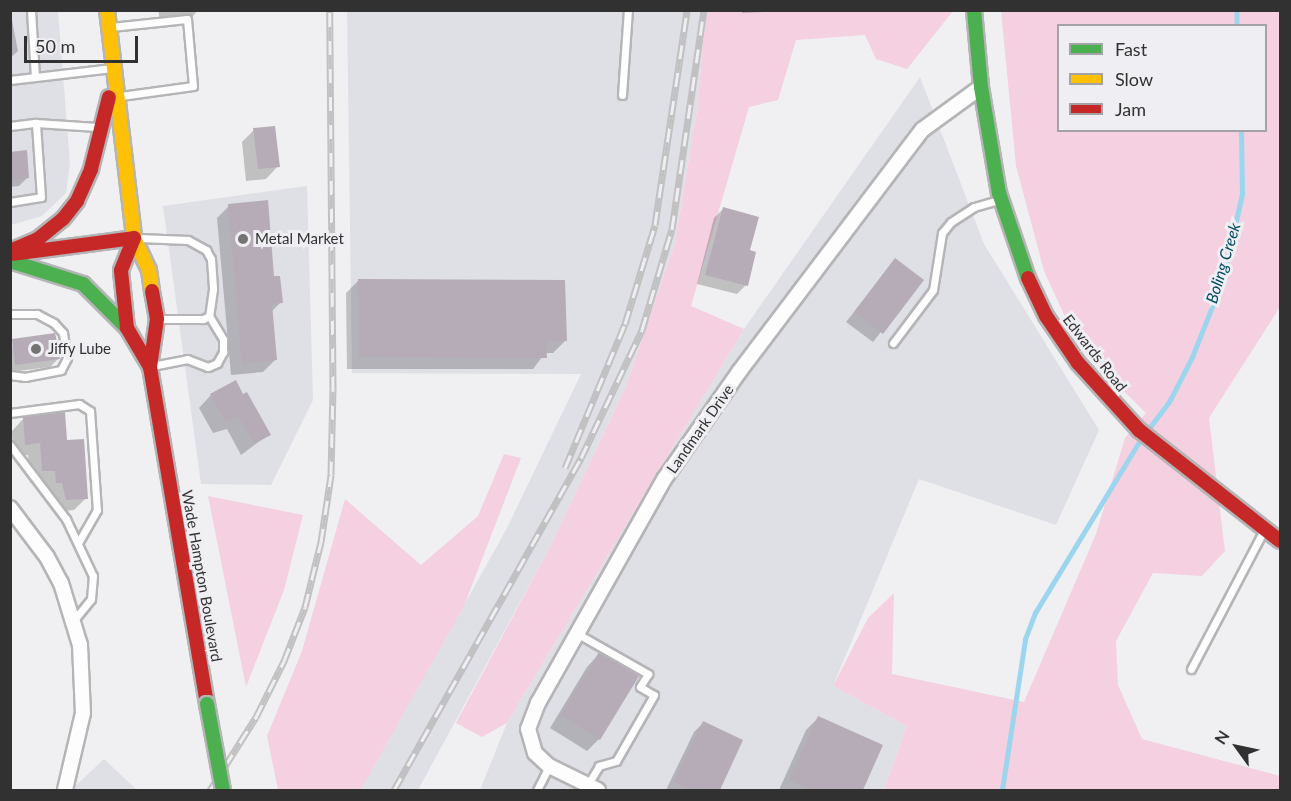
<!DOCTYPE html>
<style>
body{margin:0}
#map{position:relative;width:1291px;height:801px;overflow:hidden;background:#f0f0f2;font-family:Lato,sans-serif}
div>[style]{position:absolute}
.built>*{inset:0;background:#dfdfe6}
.green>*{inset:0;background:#f4d0e1}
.shadow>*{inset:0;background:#0003}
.stream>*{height:4.5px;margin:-2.25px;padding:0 2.25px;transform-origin:2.25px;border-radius:2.25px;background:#9cd5ee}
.building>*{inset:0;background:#b5acb7}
.roads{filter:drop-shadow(2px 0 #b5b5b7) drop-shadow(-2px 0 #b5b5b7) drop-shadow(0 2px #b5b5b7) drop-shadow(0 -2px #b5b5b7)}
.lane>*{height:7px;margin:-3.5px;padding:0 3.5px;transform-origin:3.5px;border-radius:3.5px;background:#fdfdfd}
.street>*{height:14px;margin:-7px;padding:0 7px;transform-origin:7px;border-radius:7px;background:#fdfdfd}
.fast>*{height:14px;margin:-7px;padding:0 7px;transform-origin:7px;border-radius:7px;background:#4caf50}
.slow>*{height:14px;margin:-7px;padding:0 7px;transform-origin:7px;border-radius:7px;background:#ffc107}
.jam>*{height:14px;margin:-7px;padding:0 7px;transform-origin:7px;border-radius:7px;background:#c62828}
.rail>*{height:7px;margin-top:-3.5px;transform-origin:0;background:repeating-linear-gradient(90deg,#efeff3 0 14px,#c1c1c2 0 28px);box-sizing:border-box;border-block:2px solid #c1c1c2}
.bridges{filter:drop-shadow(2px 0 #b5b5b7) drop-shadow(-2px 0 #b5b5b7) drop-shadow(0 2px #b5b5b7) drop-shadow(0 -2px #b5b5b7)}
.fast-bridge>*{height:14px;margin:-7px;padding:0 7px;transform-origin:7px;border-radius:7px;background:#4caf50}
.dots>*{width:16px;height:16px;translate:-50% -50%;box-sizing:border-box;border:3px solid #efeff3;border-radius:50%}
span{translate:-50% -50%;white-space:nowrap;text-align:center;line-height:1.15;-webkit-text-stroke:6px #efeff3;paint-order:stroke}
.poi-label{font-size:15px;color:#313132}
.left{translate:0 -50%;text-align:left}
.street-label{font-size:15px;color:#313132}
.water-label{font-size:16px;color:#004960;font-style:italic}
.frame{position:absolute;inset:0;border:12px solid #313132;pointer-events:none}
.legend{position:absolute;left:1057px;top:24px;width:210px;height:108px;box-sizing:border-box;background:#efeff3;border:2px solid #a3a3a6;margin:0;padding:8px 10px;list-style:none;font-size:18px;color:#313132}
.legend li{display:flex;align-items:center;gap:12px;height:30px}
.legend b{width:30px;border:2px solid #a3a3a6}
.north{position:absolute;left:1207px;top:717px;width:60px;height:60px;-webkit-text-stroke:4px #efeff3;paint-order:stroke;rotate:303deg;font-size:16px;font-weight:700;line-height:24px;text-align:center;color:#313132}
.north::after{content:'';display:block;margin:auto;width:21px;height:27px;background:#313132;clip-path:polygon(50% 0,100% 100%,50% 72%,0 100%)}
.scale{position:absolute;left:24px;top:36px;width:114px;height:27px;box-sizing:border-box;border:3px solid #313132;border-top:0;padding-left:8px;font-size:18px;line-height:21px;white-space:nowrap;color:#313132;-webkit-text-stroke:4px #efeff3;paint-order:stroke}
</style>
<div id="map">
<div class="built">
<i style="clip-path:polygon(11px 11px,58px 11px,70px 163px,66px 193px,42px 216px,11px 225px)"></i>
<i style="clip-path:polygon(347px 11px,706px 11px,697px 110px,675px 243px,625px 389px,550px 547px,418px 790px,361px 790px,507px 528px,581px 374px,352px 373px)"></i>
<i style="clip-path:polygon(920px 77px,984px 244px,1099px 430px,1056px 525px,919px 479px,833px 686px,907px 726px,884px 790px,480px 790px,507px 723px,744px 329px)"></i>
<i style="clip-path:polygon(307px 186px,313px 400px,271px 485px,201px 484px,163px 206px)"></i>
<i style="clip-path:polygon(104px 759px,137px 790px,71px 790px)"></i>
</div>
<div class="green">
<i style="clip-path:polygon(706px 11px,953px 11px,907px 69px,876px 59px,865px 35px,796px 40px,778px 100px,749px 107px,691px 306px,744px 329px,507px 723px,482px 737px,456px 723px,550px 547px,625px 389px,675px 243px,697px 110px)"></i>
<i style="clip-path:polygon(evenodd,1001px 11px,1280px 11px,1280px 307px,1209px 418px,1225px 551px,1202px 576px,1153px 573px,1116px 641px,1118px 685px,1142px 739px,1280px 776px,1280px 790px,884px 790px,907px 726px,833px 686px,868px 618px,894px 593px,892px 674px,1024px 702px,1096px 534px,1125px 438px,1146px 413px,1079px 347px,1044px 271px,1016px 166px,1001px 11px,1058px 26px,1266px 26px,1266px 130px,1058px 130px,1058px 26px)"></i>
<i style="clip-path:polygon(504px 454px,521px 458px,464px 606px,361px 790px,278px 790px,267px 736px,302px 651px,345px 499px,421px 565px,478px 516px)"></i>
<i style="clip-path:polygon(208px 496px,303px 515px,284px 590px,246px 687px)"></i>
</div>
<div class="shadow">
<i style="clip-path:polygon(10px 10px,18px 51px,10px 58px)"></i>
<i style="clip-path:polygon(158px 10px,198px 10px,193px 16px,160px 20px)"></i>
<i style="clip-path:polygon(742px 10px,808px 10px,742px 13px)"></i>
<i style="clip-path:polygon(254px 130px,278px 166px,266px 179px,246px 181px,242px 142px)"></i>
<i style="clip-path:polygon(10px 153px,28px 177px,19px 186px,10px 187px)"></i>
<i style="clip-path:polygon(229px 206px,273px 278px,281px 302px,271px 312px,275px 360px,263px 372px,231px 375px,217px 218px)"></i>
<i style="clip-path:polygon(723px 209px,748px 251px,746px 285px,737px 294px,697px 284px,714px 218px)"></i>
<i style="clip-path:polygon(895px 260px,922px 280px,873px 342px,846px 322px)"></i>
<i style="clip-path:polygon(358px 281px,565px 341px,553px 353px,545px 353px,533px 369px,347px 369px,346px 293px)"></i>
<i style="clip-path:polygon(56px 336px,59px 358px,50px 367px,10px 372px,13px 340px)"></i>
<i style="clip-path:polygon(211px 395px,269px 434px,241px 455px,227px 429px,213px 433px,199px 408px)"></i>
<i style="clip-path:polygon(24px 418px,66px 442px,86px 498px,74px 510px,54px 512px,43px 482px,30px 483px,28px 455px,13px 456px,12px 431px)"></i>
<i style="clip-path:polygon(599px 654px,599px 739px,587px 751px,550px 728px,587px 667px)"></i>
<i style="clip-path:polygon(818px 718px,881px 746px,862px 790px,779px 790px,806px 730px)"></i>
<i style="clip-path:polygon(703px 723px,741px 741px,718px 790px,666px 790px,694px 732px)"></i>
</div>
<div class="stream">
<i style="left:1237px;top:10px;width:16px;rotate:90deg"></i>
<i style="left:1147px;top:431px;width:36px;rotate:-53deg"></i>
<i style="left:1169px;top:402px;width:51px;rotate:-62.9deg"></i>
<i style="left:1192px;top:357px;width:84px;rotate:-68.3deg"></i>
<i style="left:1223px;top:279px;width:87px;rotate:-77.4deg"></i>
<i style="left:1242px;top:194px;width:64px;rotate:-90.9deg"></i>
<i style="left:1002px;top:790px;width:153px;rotate:-81.3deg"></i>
<i style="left:1025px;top:639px;width:28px;rotate:-69deg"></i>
<i style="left:1035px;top:613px;width:206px;rotate:-58.7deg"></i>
</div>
<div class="building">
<i style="clip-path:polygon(275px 126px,280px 167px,258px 169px,253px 128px)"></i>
<i style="clip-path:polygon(27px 150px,29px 178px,10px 180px,10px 152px)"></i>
<i style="clip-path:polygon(268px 200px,274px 276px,280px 276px,283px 303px,272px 304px,277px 360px,242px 364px,228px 204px)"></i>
<i style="clip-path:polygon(723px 207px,759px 217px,750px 250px,756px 252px,748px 286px,705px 275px)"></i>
<i style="clip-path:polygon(895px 258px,924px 280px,883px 334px,854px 312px)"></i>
<i style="clip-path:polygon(358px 279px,565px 280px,567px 341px,546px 341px,547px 358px,359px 357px)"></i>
<i style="clip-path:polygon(55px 333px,60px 359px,15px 365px,12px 339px)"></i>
<i style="clip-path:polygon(236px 380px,243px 394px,247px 392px,271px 435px,254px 444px,239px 417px,226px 422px,210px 394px)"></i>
<i style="clip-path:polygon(65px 412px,67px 440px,84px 439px,88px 499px,66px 500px,62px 483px,56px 483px,55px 471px,42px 471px,40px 443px,25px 445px,23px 417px)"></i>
<i style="clip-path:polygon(599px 652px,639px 676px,600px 740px,561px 715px)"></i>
<i style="clip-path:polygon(818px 716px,883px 745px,863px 790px,812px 790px,789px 780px)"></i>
<i style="clip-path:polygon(703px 721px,743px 740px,720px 790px,691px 790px,674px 782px)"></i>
</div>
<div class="roads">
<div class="lane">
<i style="left:31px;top:10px;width:67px;rotate:86.6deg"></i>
<i style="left:111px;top:27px;width:76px;rotate:-6deg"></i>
<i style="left:187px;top:19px;width:67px;rotate:84.9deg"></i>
<i style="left:193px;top:86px;width:73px;rotate:172.1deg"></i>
<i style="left:10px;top:80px;width:103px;rotate:-6.7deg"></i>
<i style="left:622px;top:95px;width:85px;rotate:-86deg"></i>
<i style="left:10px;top:126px;width:26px;rotate:-7deg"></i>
<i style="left:36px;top:123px;width:61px;rotate:3.8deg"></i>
<i style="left:10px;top:202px;width:31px;rotate:-9deg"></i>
<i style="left:41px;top:197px;width:74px;rotate:-93.9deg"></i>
<i style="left:139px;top:238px;width:49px;rotate:2.3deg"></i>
<i style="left:188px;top:240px;width:21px;rotate:29deg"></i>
<i style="left:206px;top:250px;width:10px;rotate:61deg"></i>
<i style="left:211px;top:259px;width:30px;rotate:86deg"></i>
<i style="left:213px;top:289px;width:27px;rotate:98deg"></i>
<i style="left:209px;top:316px;width:7px;rotate:153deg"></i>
<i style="left:203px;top:319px;width:43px;rotate:180deg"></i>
<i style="left:10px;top:314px;width:27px"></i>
<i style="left:37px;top:314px;width:19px;rotate:28deg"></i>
<i style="left:54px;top:323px;width:13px;rotate:48deg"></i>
<i style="left:63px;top:333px;width:25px;rotate:81deg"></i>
<i style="left:67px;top:358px;width:13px;rotate:117deg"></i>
<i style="left:61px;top:370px;width:37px;rotate:169deg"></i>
<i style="left:25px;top:377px;width:15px;rotate:-172deg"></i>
<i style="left:893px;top:343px;width:66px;rotate:-53deg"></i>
<i style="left:933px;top:290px;width:58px;rotate:-81deg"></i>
<i style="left:942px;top:233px;width:14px;rotate:-51deg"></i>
<i style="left:951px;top:222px;width:27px;rotate:-33deg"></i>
<i style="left:974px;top:207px;width:26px;rotate:-16deg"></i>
<i style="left:152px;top:366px;width:36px;rotate:-11deg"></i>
<i style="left:187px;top:359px;width:22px;rotate:21deg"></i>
<i style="left:208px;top:367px;width:10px;rotate:-24deg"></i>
<i style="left:217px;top:363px;width:13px;rotate:-61deg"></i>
<i style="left:223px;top:352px;width:13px;rotate:-90deg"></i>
<i style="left:223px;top:339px;width:27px;rotate:-121deg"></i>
<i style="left:10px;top:413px;width:70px;rotate:-7.4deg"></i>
<i style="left:79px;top:404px;width:13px;rotate:32deg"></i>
<i style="left:90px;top:411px;width:99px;rotate:86deg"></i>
<i style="left:97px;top:510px;width:38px;rotate:120deg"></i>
<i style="left:10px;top:445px;width:93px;rotate:52.9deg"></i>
<i style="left:66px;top:519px;width:63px;rotate:64.7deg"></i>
<i style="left:93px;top:576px;width:23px;rotate:95deg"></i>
<i style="left:91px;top:599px;width:27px;rotate:129deg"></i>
<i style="left:578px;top:634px;width:81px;rotate:29.7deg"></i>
<i style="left:648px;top:674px;width:15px;rotate:122deg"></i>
<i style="left:640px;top:687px;width:16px;rotate:30deg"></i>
<i style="left:654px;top:695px;width:76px;rotate:119.9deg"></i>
<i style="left:616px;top:761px;width:18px;rotate:164deg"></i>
<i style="left:599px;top:766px;width:23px;rotate:121deg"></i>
<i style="left:1191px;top:669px;width:155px;rotate:-62.3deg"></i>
<i style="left:537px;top:790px;width:27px;rotate:-63deg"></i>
</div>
<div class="street">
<i style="left:10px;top:508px;width:61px;rotate:52.9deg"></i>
<i style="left:47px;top:557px;width:30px;rotate:62deg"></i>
<i style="left:61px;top:583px;width:65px;rotate:73deg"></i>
<i style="left:80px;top:645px;width:68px;rotate:87.5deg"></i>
<i style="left:83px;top:713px;width:79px;rotate:103.2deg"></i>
<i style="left:598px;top:790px;width:55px;rotate:-153.9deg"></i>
<i style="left:549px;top:766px;width:19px;rotate:-137deg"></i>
<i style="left:535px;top:753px;width:25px;rotate:-106deg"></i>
<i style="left:528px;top:729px;width:28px;rotate:-69deg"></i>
<i style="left:538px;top:703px;width:258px;rotate:-60.6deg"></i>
<i style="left:665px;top:478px;width:129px;rotate:-55.1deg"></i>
<i style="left:739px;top:372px;width:303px;rotate:-52.9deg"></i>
<i style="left:922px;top:130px;width:73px;rotate:-36.1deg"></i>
</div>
<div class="fast">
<i style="left:974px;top:10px;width:77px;rotate:84.8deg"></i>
<i style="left:981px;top:87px;width:108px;rotate:80.4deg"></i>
<i style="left:999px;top:193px;width:90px;rotate:71.2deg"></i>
<i style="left:10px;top:261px;width:77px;rotate:17.5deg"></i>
<i style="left:83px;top:284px;width:62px;rotate:45deg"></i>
</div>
<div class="slow">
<i style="left:107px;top:10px;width:230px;rotate:83.2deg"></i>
<i style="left:134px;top:238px;width:35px;rotate:65deg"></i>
<i style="left:149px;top:270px;width:21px;rotate:82deg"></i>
</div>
<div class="jam">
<i style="left:134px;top:238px;width:35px;rotate:112deg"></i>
<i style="left:121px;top:271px;width:57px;rotate:84deg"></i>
<i style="left:127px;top:328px;width:45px;rotate:59.5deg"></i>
<i style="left:10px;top:251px;width:30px;rotate:-23deg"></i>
<i style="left:38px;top:239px;width:32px;rotate:-39deg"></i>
<i style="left:63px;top:219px;width:23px;rotate:-52deg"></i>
<i style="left:77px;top:201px;width:35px;rotate:-66deg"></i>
<i style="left:91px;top:169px;width:74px;rotate:-76deg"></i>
<i style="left:13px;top:254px;width:122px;rotate:-7.5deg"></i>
<i style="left:1028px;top:278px;width:42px;rotate:64.7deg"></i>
<i style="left:1046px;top:316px;width:57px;rotate:55.8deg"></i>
<i style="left:1078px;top:363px;width:91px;rotate:47.7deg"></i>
<i style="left:1139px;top:430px;width:179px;rotate:38.2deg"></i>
<i style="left:152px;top:291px;width:28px;rotate:80deg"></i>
<i style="left:157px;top:319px;width:49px;rotate:98.3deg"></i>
<i style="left:150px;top:367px;width:342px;rotate:80.4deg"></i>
</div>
</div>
<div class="rail">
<i style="left:565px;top:468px;width:156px;rotate:-67.4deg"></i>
<i style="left:625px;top:324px;width:103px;rotate:-73.1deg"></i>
<i style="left:655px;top:225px;width:217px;rotate:-81.5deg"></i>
<i style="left:210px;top:790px;width:86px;rotate:-57.8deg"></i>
<i style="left:256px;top:717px;width:63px;rotate:-63.4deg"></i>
<i style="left:284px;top:661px;width:58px;rotate:-68.7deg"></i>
<i style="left:305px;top:607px;width:67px;rotate:-76.2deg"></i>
<i style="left:321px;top:542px;width:68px;rotate:-81.5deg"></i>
<i style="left:331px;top:475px;width:85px;rotate:-88.7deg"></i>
<i style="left:333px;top:390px;width:380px;rotate:-90.5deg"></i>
<i style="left:394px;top:790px;width:381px;rotate:-60.6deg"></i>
<i style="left:581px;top:458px;width:142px;rotate:-64.5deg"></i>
<i style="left:642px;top:330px;width:105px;rotate:-73.5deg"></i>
<i style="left:672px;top:229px;width:221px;rotate:-81.7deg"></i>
</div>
<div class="bridges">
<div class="fast-bridge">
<i style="left:207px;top:704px;width:87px;rotate:79.5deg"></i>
</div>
</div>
<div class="dots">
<i style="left:243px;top:239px;background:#747475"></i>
<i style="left:36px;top:349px;background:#747475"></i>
</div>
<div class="poi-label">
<span class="left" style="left:255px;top:239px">Metal Market</span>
<span class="left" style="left:48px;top:349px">Jiffy Lube</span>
</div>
<div class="street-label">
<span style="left:1095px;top:353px;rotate:52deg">Edwards Road</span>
<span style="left:700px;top:429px;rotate:-55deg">Landmark Drive</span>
<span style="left:202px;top:576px;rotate:80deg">Wade Hampton Boulevard</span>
</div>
<div class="water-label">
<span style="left:1223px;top:263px;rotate:-73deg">Boling Creek</span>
</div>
<div class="frame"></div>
<ul class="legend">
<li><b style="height:8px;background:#4caf50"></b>Fast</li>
<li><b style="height:8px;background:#ffc107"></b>Slow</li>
<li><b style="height:8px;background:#c62828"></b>Jam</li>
</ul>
<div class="north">N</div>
<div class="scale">50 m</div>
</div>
